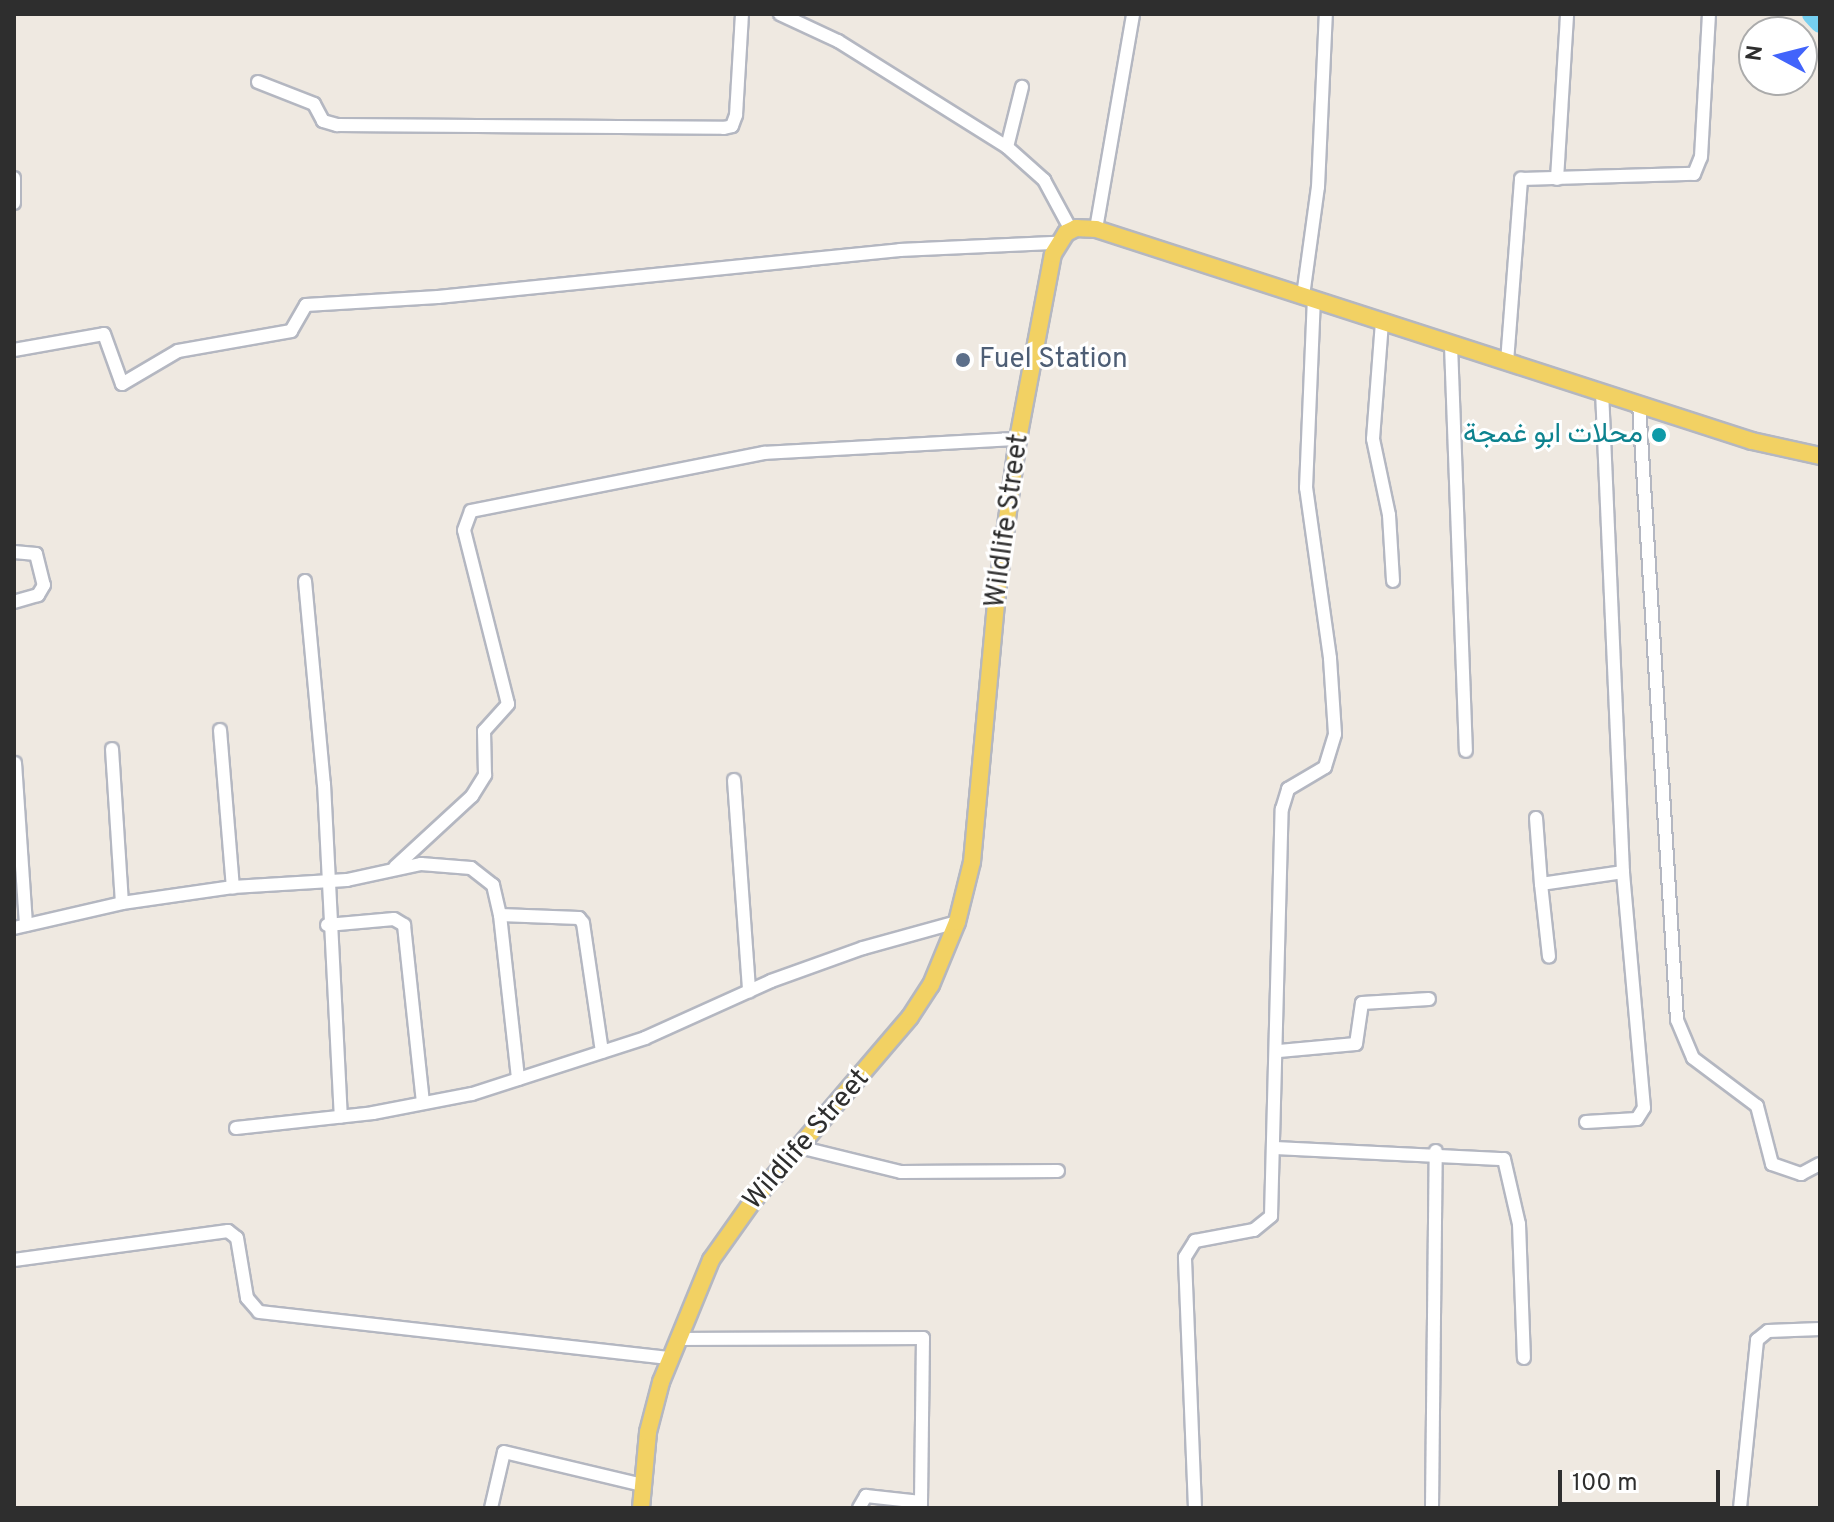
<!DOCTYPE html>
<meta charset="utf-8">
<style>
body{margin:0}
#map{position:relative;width:1834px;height:1522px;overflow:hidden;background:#efe9e1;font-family:Overpass,Vazirmatn,sans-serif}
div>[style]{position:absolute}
.river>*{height:20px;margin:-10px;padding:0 10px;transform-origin:10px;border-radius:10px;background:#75cff0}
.roads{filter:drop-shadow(2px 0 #b4b7c1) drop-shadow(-2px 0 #b4b7c1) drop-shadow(0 2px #b4b7c1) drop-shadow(0 -2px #b4b7c1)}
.minor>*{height:12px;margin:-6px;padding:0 6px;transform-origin:6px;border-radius:6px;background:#fff}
.major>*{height:16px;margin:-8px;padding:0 8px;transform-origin:8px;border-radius:8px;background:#f2d163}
.dots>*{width:22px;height:22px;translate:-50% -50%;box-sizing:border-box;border:4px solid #fff;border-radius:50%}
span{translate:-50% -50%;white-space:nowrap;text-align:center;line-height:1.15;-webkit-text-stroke:6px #fff;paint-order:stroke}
.service-label{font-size:28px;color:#4e5e75}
.left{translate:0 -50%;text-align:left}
.culture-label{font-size:28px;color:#0d838f}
.right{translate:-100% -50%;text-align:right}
.street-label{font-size:28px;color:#2e2e2e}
.frame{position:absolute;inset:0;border:16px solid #2e2e2e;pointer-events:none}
.north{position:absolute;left:1738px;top:16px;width:80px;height:80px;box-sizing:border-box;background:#fff;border:2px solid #ababab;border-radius:50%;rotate:277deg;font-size:22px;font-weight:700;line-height:32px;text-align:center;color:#2e2e2e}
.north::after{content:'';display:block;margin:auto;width:28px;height:36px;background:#4264fb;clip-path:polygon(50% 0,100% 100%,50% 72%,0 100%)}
.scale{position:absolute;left:1558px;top:1470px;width:162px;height:36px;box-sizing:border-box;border:4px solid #2e2e2e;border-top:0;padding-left:10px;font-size:24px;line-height:28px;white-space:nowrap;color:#2e2e2e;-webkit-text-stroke:6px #fff;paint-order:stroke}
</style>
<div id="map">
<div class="river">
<i style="left:1812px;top:14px;width:12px;rotate:48deg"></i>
</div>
<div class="roads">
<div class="minor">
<i style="left:780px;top:14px;width:64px;rotate:25deg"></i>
<i style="left:838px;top:41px;width:199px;rotate:32.1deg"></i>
<i style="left:1007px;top:147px;width:50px;rotate:41.7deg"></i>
<i style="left:1044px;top:180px;width:57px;rotate:61.6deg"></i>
<i style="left:258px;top:82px;width:60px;rotate:21.4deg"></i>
<i style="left:314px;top:104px;width:19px;rotate:62deg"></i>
<i style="left:323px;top:121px;width:15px;rotate:16deg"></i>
<i style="left:337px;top:125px;width:387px;rotate:0.4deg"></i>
<i style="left:724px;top:128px;width:8px;rotate:-14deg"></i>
<i style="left:732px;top:126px;width:12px;rotate:-70deg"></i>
<i style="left:736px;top:115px;width:101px;rotate:-86.6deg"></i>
<i style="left:1007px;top:147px;width:62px;rotate:-76deg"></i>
<i style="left:14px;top:178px;width:25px;rotate:90deg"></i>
<i style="left:1557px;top:179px;width:165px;rotate:-86.5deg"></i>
<i style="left:1096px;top:229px;width:218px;rotate:-80.2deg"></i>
<i style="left:1303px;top:296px;width:110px;rotate:-82.2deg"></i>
<i style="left:1318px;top:187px;width:173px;rotate:-87.4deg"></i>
<i style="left:1382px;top:322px;width:117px;rotate:94.4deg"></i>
<i style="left:1373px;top:439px;width:78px;rotate:78.1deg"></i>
<i style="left:1389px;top:515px;width:66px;rotate:86.5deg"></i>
<i style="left:1451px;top:345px;width:406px;rotate:87.9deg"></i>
<i style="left:14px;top:350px;width:91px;rotate:-10.1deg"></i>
<i style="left:104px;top:334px;width:53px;rotate:70.2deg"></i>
<i style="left:122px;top:384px;width:65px;rotate:-30.5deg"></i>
<i style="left:178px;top:351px;width:115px;rotate:-10deg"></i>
<i style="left:291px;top:331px;width:30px;rotate:-60deg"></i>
<i style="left:306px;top:305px;width:132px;rotate:-3.5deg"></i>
<i style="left:438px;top:297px;width:464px;rotate:-5.8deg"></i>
<i style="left:900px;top:250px;width:157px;rotate:-2.6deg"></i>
<i style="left:1507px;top:362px;width:184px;rotate:-85.6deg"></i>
<i style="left:1521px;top:179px;width:173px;rotate:-1.7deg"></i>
<i style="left:1694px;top:174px;width:18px;rotate:-68deg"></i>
<i style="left:1701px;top:157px;width:143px;rotate:-86.8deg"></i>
<i style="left:1639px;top:404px;width:617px;rotate:86.47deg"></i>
<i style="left:1677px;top:1020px;width:41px;rotate:67.2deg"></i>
<i style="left:1693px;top:1058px;width:80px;rotate:36.9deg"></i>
<i style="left:1757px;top:1106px;width:60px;rotate:75.5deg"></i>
<i style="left:1772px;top:1164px;width:31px;rotate:19deg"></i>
<i style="left:1801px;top:1174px;width:21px;rotate:-28deg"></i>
<i style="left:14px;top:552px;width:22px;rotate:5deg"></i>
<i style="left:36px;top:554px;width:32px;rotate:76deg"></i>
<i style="left:44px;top:585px;width:12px;rotate:121deg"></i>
<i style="left:38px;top:595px;width:25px;rotate:164deg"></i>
<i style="left:305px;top:581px;width:204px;rotate:84.7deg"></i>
<i style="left:324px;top:784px;width:333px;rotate:87.1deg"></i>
<i style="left:220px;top:730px;width:158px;rotate:85.3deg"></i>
<i style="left:112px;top:749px;width:154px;rotate:86.3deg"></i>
<i style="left:15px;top:763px;width:162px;rotate:86.1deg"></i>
<i style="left:734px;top:780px;width:212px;rotate:85.9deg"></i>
<i style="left:1536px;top:818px;width:66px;rotate:85.7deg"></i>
<i style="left:1541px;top:884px;width:83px;rotate:-8.3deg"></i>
<i style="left:395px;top:867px;width:105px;rotate:-42.7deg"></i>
<i style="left:472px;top:796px;width:25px;rotate:-58deg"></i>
<i style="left:485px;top:775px;width:44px;rotate:-91.3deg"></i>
<i style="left:484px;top:731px;width:36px;rotate:-48deg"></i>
<i style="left:508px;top:704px;width:179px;rotate:-104.2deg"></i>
<i style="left:464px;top:530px;width:20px;rotate:-70deg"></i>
<i style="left:471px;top:511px;width:299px;rotate:-11.2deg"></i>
<i style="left:764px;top:453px;width:254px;rotate:-3.2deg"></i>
<i style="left:1541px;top:884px;width:73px;rotate:83.7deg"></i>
<i style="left:500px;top:915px;width:79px;rotate:2.2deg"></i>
<i style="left:579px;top:918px;width:6px;rotate:51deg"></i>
<i style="left:583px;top:923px;width:130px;rotate:81.6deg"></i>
<i style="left:327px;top:925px;width:67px;rotate:-5.1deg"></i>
<i style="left:394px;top:919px;width:12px;rotate:31deg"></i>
<i style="left:404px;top:925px;width:179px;rotate:83.9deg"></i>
<i style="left:14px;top:928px;width:111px;rotate:-13deg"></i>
<i style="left:122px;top:903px;width:112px;rotate:-8.2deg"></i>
<i style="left:233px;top:887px;width:114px;rotate:-3.5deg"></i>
<i style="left:347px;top:880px;width:76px;rotate:-12.2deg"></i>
<i style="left:421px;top:864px;width:50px;rotate:4.6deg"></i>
<i style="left:471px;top:868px;width:28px;rotate:38deg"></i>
<i style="left:493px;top:885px;width:31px;rotate:77deg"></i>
<i style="left:500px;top:915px;width:165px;rotate:83.7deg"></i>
<i style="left:1279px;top:1051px;width:77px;rotate:-5.2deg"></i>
<i style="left:1356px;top:1044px;width:41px;rotate:-81.7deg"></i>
<i style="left:1362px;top:1003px;width:67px;rotate:-3.4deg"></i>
<i style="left:1586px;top:1122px;width:51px;rotate:-3.4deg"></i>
<i style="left:1637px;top:1119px;width:13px;rotate:-58deg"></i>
<i style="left:1644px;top:1108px;width:237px;rotate:-95.1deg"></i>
<i style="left:1623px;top:872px;width:480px;rotate:-92.5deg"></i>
<i style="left:236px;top:1128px;width:138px;rotate:-6.2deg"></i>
<i style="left:373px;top:1113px;width:101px;rotate:-10.9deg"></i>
<i style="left:472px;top:1094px;width:182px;rotate:-17.9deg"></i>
<i style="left:645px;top:1038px;width:138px;rotate:-24.3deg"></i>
<i style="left:771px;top:981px;width:98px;rotate:-19.7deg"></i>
<i style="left:863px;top:948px;width:98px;rotate:-15.5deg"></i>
<i style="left:799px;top:1147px;width:105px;rotate:13.8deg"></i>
<i style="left:901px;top:1172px;width:157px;rotate:-0.4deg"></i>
<i style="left:1276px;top:1148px;width:228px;rotate:2.8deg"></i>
<i style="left:1504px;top:1159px;width:67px;rotate:77deg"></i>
<i style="left:1519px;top:1224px;width:134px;rotate:87.9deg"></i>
<i style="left:14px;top:1260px;width:216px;rotate:-7.7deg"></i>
<i style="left:228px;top:1231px;width:11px;rotate:38deg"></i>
<i style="left:237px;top:1238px;width:61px;rotate:80.5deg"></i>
<i style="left:247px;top:1298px;width:18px;rotate:49deg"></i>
<i style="left:259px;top:1312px;width:413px;rotate:6.4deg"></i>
<i style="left:677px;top:1339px;width:246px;rotate:-0.2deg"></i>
<i style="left:923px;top:1338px;width:170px;rotate:90.7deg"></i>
<i style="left:491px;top:1508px;width:57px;rotate:-76.9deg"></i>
<i style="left:504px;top:1452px;width:143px;rotate:13.4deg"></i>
<i style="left:859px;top:1508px;width:14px;rotate:-60deg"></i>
<i style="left:866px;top:1496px;width:55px;rotate:6.2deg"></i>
<i style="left:1195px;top:1508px;width:251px;rotate:-92.3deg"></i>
<i style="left:1185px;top:1257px;width:19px;rotate:-58deg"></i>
<i style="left:1195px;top:1241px;width:60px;rotate:-10.6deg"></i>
<i style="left:1254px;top:1230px;width:22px;rotate:-39deg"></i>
<i style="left:1271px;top:1216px;width:407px;rotate:-88.5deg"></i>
<i style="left:1282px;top:809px;width:21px;rotate:-73deg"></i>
<i style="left:1288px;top:789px;width:43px;rotate:-30.7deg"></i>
<i style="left:1325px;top:767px;width:34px;rotate:-73deg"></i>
<i style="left:1335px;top:734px;width:76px;rotate:-93.8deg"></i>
<i style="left:1330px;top:658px;width:172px;rotate:-98deg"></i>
<i style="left:1306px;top:488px;width:188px;rotate:-87.6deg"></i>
<i style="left:1432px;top:1508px;width:357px;rotate:-89.4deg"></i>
<i style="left:1740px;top:1508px;width:169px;rotate:-84.2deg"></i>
<i style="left:1757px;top:1340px;width:14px;rotate:-39deg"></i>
<i style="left:1768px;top:1331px;width:52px;rotate:-2.2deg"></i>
</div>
<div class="major">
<i style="left:641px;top:1508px;width:76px;rotate:-84.7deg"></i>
<i style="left:648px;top:1432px;width:52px;rotate:-75.4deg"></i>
<i style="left:661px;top:1382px;width:132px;rotate:-67.7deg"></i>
<i style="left:711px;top:1260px;width:71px;rotate:-54.7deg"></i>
<i style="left:752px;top:1202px;width:243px;rotate:-49.5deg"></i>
<i style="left:910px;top:1017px;width:38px;rotate:-57deg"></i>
<i style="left:931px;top:985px;width:68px;rotate:-67.6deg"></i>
<i style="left:957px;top:922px;width:62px;rotate:-76deg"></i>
<i style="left:972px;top:862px;width:271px;rotate:-84.7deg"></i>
<i style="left:997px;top:592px;width:154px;rotate:-82.2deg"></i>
<i style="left:1018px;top:439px;width:188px;rotate:-79.3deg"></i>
<i style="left:1053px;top:254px;width:25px;rotate:-58deg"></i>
<i style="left:1066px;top:233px;width:11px;rotate:-27deg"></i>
<i style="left:1076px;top:228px;width:20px;rotate:3deg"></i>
<i style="left:1096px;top:229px;width:689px;rotate:17.91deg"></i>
<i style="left:1752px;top:441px;width:70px;rotate:12.4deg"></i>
</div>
</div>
<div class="dots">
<i style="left:963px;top:360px;background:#5c6f8a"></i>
<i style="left:1659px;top:435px;background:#0f9aa8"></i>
</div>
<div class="service-label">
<span class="left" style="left:979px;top:360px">Fuel Station</span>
</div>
<div class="culture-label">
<span class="right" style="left:1643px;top:435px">محلات ابو غمجة</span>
</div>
<div class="street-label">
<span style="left:1008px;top:521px;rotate:-82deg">Wildlife Street</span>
<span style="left:807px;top:1140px;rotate:-49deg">Wildlife Street</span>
</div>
<div class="frame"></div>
<div class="north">N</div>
<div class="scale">100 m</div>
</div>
